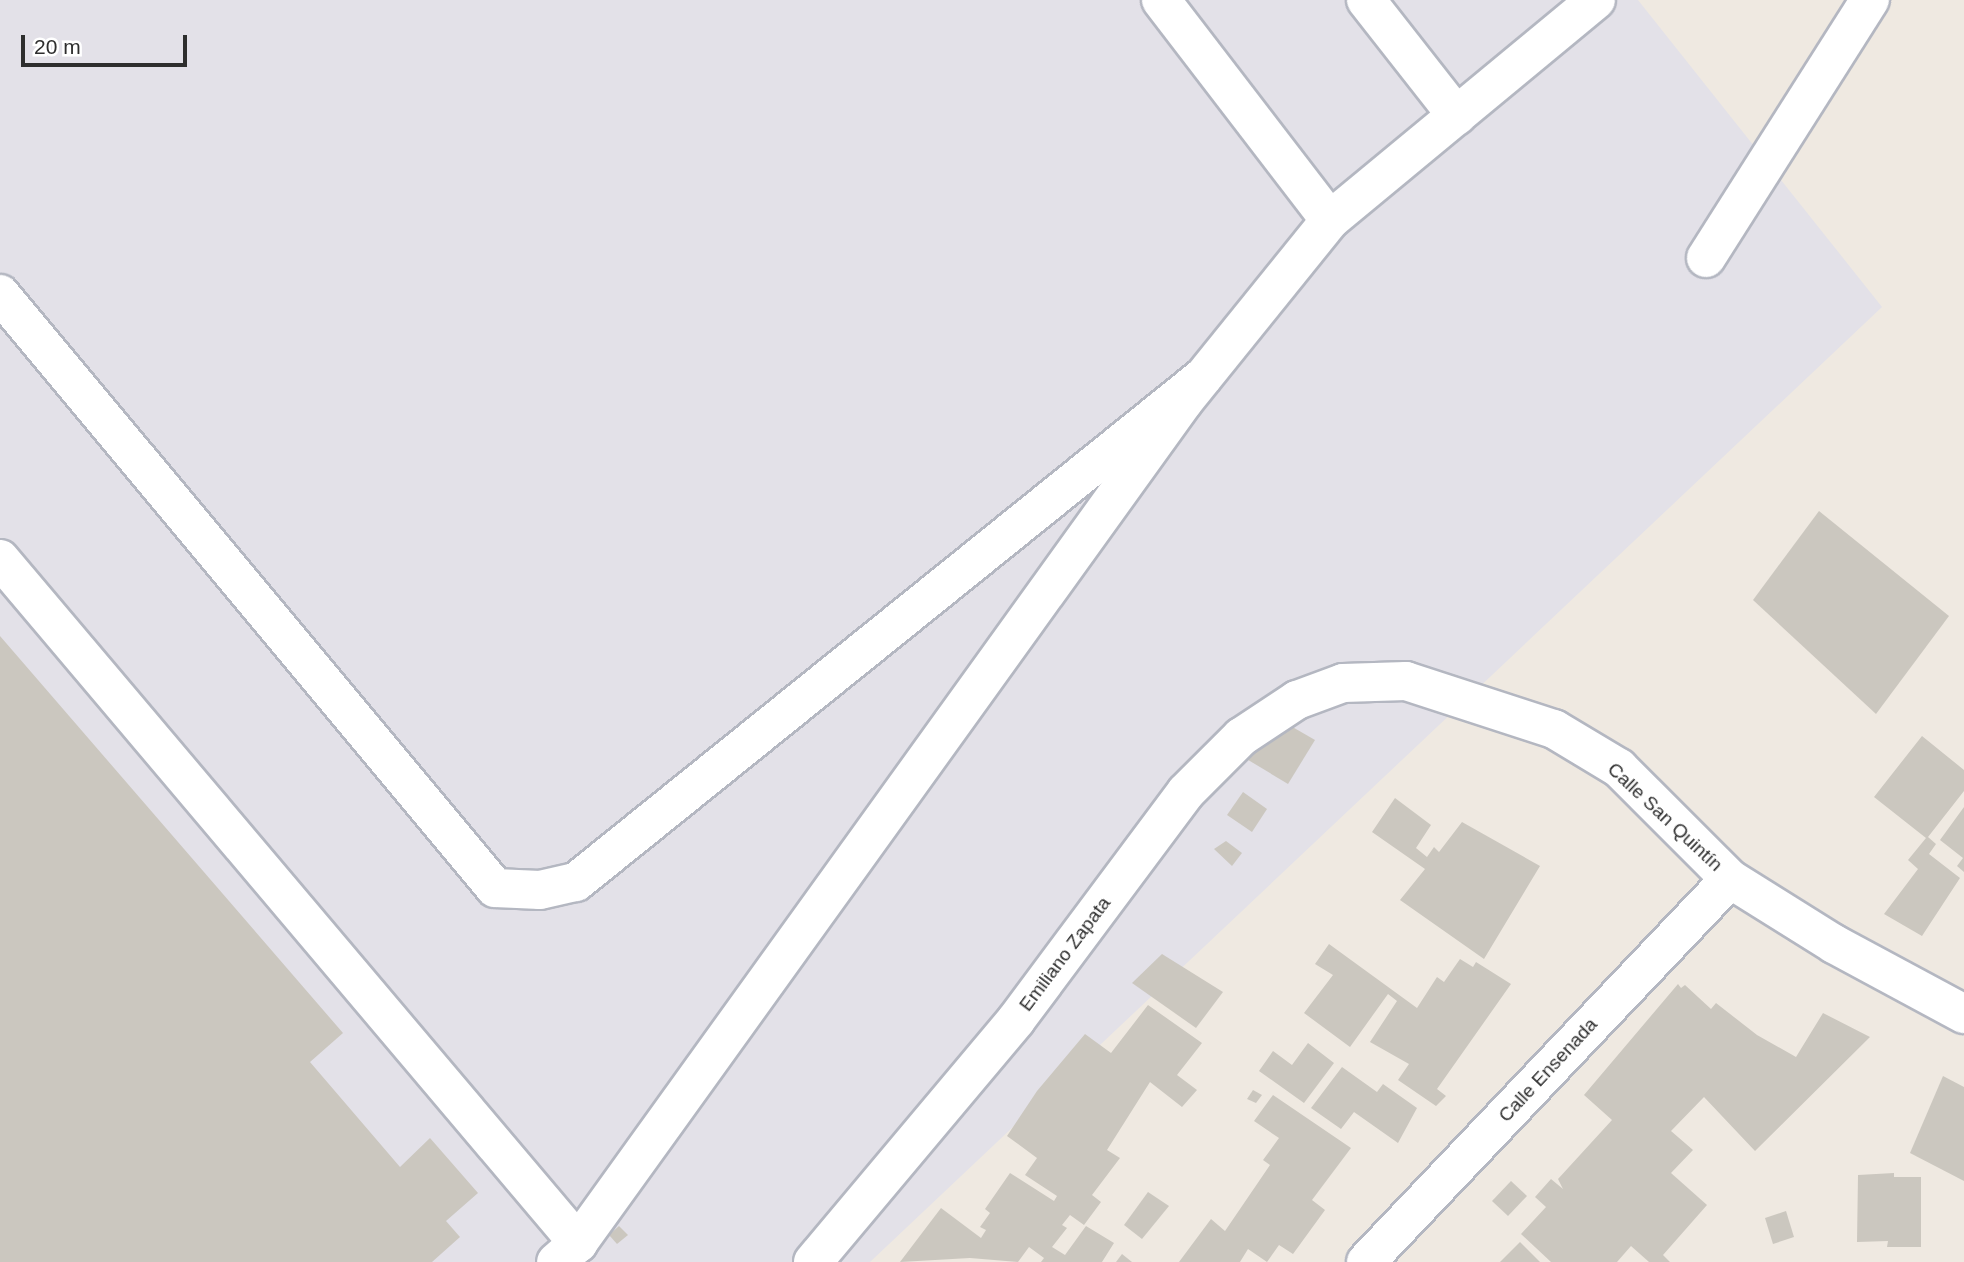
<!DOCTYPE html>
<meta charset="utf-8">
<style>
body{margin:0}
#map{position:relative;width:1964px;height:1262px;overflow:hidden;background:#efe9e1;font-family:Arial,sans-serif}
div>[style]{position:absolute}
.industrial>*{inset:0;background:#e3e1e8}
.building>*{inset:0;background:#cbc7bf}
.roads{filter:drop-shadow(2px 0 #b4b7c1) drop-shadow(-2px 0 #b4b7c1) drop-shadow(0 2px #b4b7c1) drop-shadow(0 -2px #b4b7c1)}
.minor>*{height:38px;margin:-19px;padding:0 19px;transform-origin:19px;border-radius:19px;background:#fff}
span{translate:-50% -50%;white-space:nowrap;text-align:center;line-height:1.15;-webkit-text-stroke:5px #fff;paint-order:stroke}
.street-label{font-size:19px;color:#2e2e2e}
.scale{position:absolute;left:21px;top:35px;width:166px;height:32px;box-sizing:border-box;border:4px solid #2e2e2e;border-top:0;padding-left:9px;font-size:21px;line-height:24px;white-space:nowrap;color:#2e2e2e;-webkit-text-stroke:5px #fff;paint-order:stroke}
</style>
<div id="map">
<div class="industrial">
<i style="clip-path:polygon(0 0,1638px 0,1882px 307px,870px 1262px,0 1262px)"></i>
</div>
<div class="building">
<i style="clip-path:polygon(1819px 511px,1949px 616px,1876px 714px,1753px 600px)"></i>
<i style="clip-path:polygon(0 636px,343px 1033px,310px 1062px,400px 1167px,430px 1138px,478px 1193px,446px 1221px,460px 1237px,432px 1262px,0 1262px)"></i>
<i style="clip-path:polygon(1263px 710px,1315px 740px,1288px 784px,1235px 752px)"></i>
<i style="clip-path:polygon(1922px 736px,1964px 770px,1964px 791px,1928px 837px,1936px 844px,1929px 854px,1960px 878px,1922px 936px,1884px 914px,1918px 869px,1908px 860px,1926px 838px,1874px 797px)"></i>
<i style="clip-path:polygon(1243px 792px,1267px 809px,1252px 832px,1227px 815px)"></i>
<i style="clip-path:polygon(1395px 798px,1431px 825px,1416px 848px,1427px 857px,1434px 847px,1439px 852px,1462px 822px,1540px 866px,1484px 959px,1400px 900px,1425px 869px,1372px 832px)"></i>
<i style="clip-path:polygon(1964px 807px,1964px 872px,1957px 866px,1963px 858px,1940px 840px)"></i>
<i style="clip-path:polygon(1226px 841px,1242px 853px,1232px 866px,1214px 849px)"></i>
<i style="clip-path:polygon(1329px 944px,1417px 1008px,1437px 977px,1444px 982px,1460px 959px,1473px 967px,1476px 962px,1511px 984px,1437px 1089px,1446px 1096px,1436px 1106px,1398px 1080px,1409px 1064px,1370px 1042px,1397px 1001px,1388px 994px,1350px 1047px,1304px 1013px,1333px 975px,1315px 964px)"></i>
<i style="clip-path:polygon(1162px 954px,1223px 992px,1196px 1028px,1132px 983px)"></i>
<i style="clip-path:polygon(1678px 984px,1681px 988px,1685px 985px,1711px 1009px,1716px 1003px,1757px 1035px,1796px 1057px,1823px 1013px,1870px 1037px,1755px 1151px,1704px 1097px,1671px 1131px,1693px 1150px,1671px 1173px,1707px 1205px,1663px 1255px,1670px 1262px,1649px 1262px,1631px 1246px,1617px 1262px,1551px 1262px,1521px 1234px,1546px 1207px,1535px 1197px,1551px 1179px,1563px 1189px,1558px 1179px,1612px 1120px,1584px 1095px)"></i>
<i style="clip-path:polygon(1148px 1005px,1202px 1043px,1177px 1075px,1197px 1090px,1182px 1107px,1150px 1082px,1107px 1150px,1120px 1158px,1092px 1195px,1101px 1202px,1084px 1225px,1070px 1215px,1062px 1225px,1067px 1228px,1052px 1247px,1065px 1255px,1086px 1226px,1114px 1243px,1102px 1262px,1041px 1262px,1044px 1258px,1029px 1247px,1018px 1262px,970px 1258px,900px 1262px,941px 1208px,981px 1238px,986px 1230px,980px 1227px,990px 1213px,985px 1209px,1010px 1173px,1054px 1201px,1057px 1196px,1025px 1175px,1037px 1158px,1007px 1136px,1037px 1091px,1085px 1034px,1111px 1053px)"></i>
<i style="clip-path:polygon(1308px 1043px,1334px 1063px,1304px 1103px,1259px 1071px,1273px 1051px,1292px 1065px)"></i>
<i style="clip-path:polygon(1342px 1067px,1377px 1092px,1383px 1084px,1417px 1108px,1398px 1143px,1354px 1112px,1341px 1129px,1311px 1108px)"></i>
<i style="clip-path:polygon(1943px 1076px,1964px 1087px,1964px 1181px,1910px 1153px)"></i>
<i style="clip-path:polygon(1253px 1090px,1262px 1095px,1256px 1103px,1247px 1099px)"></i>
<i style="clip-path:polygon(1273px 1095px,1351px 1148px,1312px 1200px,1325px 1210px,1293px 1254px,1279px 1245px,1267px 1262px,1248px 1249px,1240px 1262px,1179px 1262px,1211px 1219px,1225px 1231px,1270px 1165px,1263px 1160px,1279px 1138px,1254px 1121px)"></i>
<i style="clip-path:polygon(1894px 1173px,1894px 1177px,1921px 1177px,1921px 1247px,1887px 1247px,1888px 1241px,1857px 1242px,1858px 1175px)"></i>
<i style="clip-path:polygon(1511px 1181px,1527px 1196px,1508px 1216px,1492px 1201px)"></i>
<i style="clip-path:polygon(1148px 1192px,1169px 1206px,1142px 1239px,1124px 1225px)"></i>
<i style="clip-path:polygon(1786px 1211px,1794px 1237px,1773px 1244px,1765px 1218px)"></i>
<i style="clip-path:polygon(619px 1226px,628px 1235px,617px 1244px,609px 1235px)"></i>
<i style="clip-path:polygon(1520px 1242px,1540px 1262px,1500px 1262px)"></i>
<i style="clip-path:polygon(1122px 1254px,1132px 1262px,1116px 1262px)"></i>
</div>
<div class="roads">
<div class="minor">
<i style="left:1161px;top:0;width:277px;rotate:52.5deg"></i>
<i style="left:1366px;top:0;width:147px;rotate:51.9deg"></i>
<i style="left:1706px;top:258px;width:306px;rotate:-57.6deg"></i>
<i style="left:0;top:294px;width:773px;rotate:50.19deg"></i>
<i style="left:495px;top:888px;width:45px;rotate:2.5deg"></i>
<i style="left:540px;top:890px;width:37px;rotate:-13deg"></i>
<i style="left:576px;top:882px;width:805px;rotate:-38.85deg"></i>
<i style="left:0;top:559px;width:896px;rotate:49.8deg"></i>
<i style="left:578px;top:1243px;width:29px;rotate:139deg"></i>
<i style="left:578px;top:1243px;width:1037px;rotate:-54.26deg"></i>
<i style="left:1184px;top:401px;width:233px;rotate:-51.1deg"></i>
<i style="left:1330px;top:220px;width:345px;rotate:-39.6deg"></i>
<i style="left:813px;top:1262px;width:316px;rotate:-50deg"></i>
<i style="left:1016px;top:1020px;width:284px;rotate:-53.3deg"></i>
<i style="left:1186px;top:792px;width:78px;rotate:-45deg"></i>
<i style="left:1241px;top:737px;width:67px;rotate:-33.5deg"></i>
<i style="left:1297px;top:700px;width:49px;rotate:-20.3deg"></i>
<i style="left:1343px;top:683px;width:63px;rotate:-1.8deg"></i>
<i style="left:1406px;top:681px;width:156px;rotate:18deg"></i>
<i style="left:1554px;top:729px;width:76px;rotate:31deg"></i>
<i style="left:1619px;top:768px;width:157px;rotate:45deg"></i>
<i style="left:1730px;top:879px;width:123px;rotate:32deg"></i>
<i style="left:1834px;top:944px;width:148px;rotate:28.3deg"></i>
<i style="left:1366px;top:1262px;width:528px;rotate:-46.46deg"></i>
</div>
</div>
<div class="street-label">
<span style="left:1665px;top:817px;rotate:43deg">Calle San Quintín</span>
<span style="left:1065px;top:954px;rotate:-53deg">Emiliano Zapata</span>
<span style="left:1548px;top:1070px;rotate:-47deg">Calle Ensenada</span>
</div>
<div class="scale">20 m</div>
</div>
